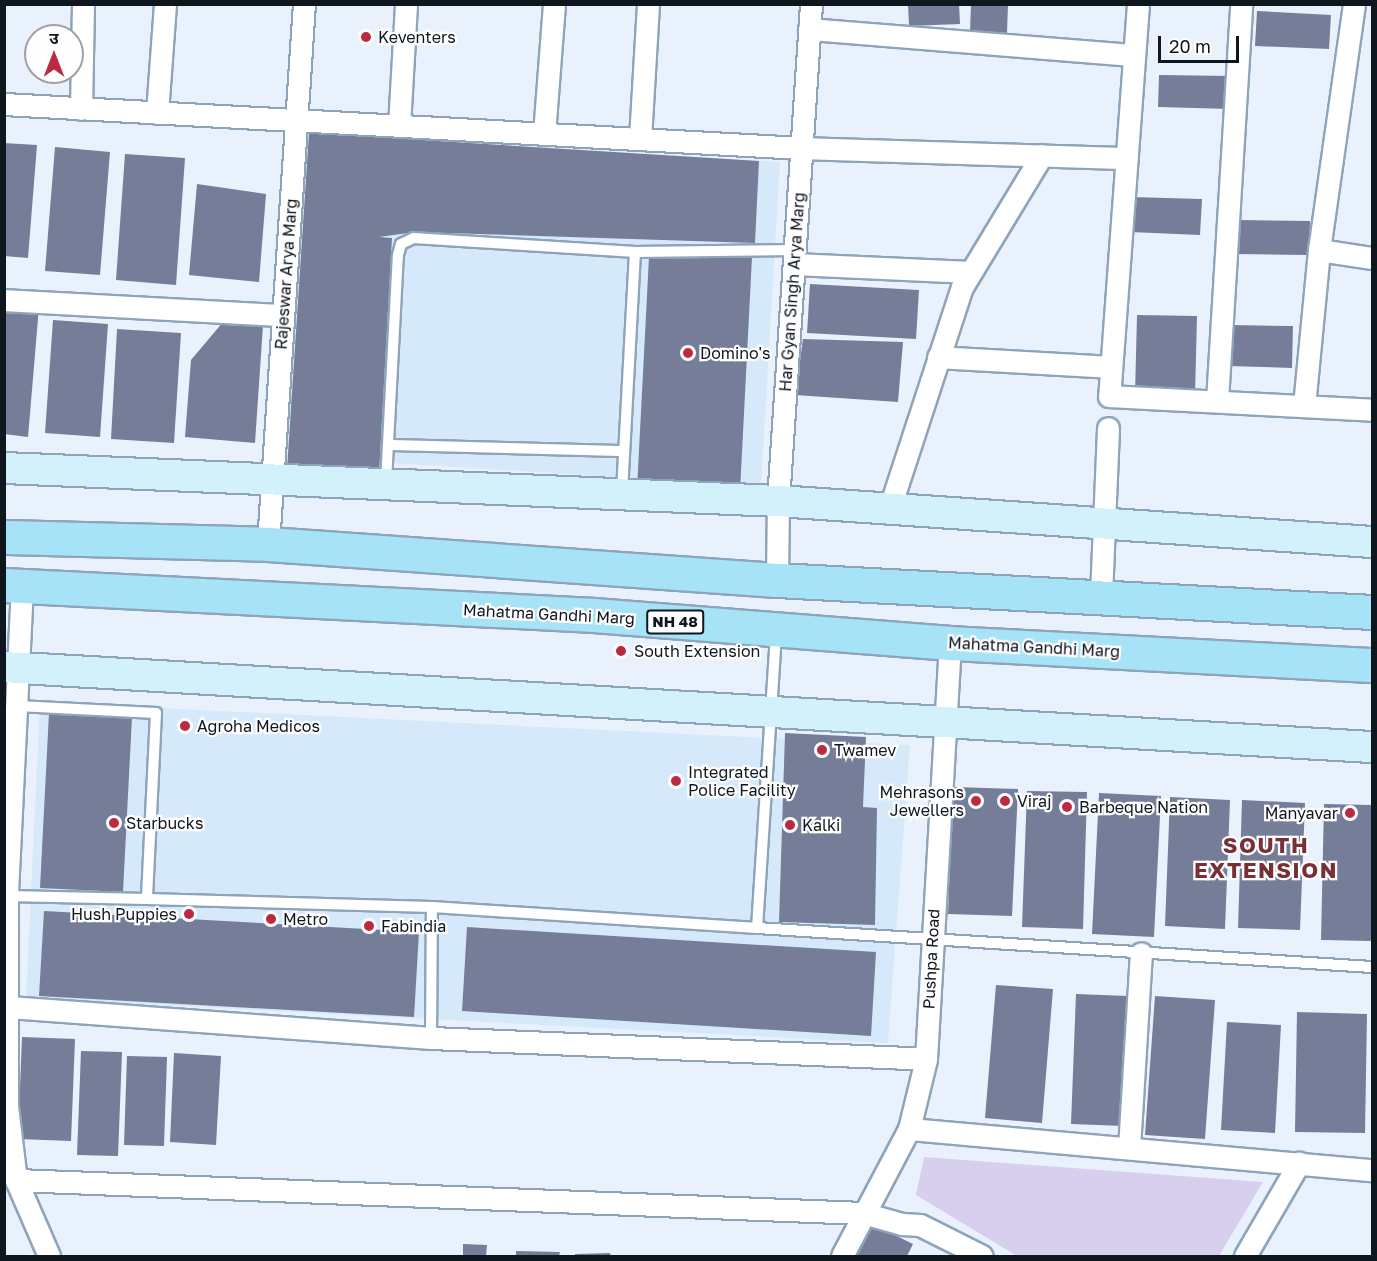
<!DOCTYPE html>
<meta charset="utf-8">
<style>
body{margin:0}
#map{position:relative;width:1377px;height:1261px;overflow:hidden;background:#e9f2fc;font-family:"Golos Text","Noto Sans Devanagari",sans-serif}
div>[style]{position:absolute}
.built>*{inset:0;background:#d6e9fa}
.green>*{inset:0;background:#d8cfee}
.building>*{inset:0;background:#767d98}
.roads{filter:drop-shadow(2px 0 #8da4ba) drop-shadow(-2px 0 #8da4ba) drop-shadow(0 2px #8da4ba) drop-shadow(0 -2px #8da4ba)}
.lane>*{height:10px;margin:-5px;padding:0 5px;transform-origin:5px;border-radius:5px;background:#fff}
.street>*{height:21px;margin:-10.5px;padding:0 10.5px;transform-origin:10.5px;border-radius:10.5px;background:#fff}
.secondary>*{height:30px;margin:-15px;padding:0 15px;transform-origin:15px;border-radius:15px;background:#d3f1fb}
.primary>*{height:33px;margin:-16.5px;padding:0 16.5px;transform-origin:16.5px;border-radius:16.5px;background:#a7e3f7}
.dots>*{width:16px;height:16px;translate:-50% -50%;box-sizing:border-box;border:3px solid #fefefe;border-radius:50%}
span{translate:-50% -50%;white-space:nowrap;text-align:center;line-height:1.15;-webkit-text-stroke:4.5px #fefefe;paint-order:stroke}
.shield-label span{padding:2px 4px;background:#fefefe;border:2px solid;border-radius:4px;-webkit-text-stroke-width:0}
.shield-label{font-size:15px;color:#0e161e;font-weight:700}
.poi-label{font-size:16px;color:#0e161e}
.left{translate:0 -50%;text-align:left}
.right{translate:-100% -50%;text-align:right}
.street-label{font-size:16px;color:#0e161e}
.district-label{font-size:22px;color:#773035;font-weight:700;letter-spacing:1.5px}
.frame{position:absolute;inset:0;border:6px solid #0e161e;pointer-events:none}
.north{position:absolute;left:24px;top:24px;width:60px;height:60px;box-sizing:border-box;background:#fefefe;border:2px solid #9ea1a4;border-radius:50%;rotate:0deg;font-size:16px;font-weight:700;line-height:24px;text-align:center;color:#0e161e}
.north::after{content:'';display:block;margin:auto;width:21px;height:27px;background:#bc2a41;clip-path:polygon(50% 0,100% 100%,50% 72%,0 100%)}
.scale{position:absolute;left:1158px;top:36px;width:81px;height:27px;box-sizing:border-box;border:3px solid #0e161e;border-top:0;padding-left:8px;font-size:18px;line-height:21px;white-space:nowrap;color:#0e161e;-webkit-text-stroke:4px #fefefe;paint-order:stroke}
</style>
<div id="map">
<div class="built">
<i style="clip-path:polygon(303px 132px,780px 162px,761px 486px,278px 456px)"></i>
<i style="clip-path:polygon(40px 702px,910px 745px,888px 1043px,26px 998px)"></i>
</div>
<div class="green">
<i style="clip-path:polygon(924px 1157px,1263px 1182px,1219px 1256px,1017px 1256px,916px 1195px)"></i>
</div>
<div class="building">
<i style="clip-path:polygon(908px 4px,959px 4px,960px 24px,909px 26px)"></i>
<i style="clip-path:polygon(971px 4px,1008px 4px,1007px 33px,970px 32px)"></i>
<i style="clip-path:polygon(1257px 11px,1331px 15px,1329px 49px,1255px 46px)"></i>
<i style="clip-path:polygon(1159px 75px,1231px 76px,1230px 109px,1158px 107px)"></i>
<i style="clip-path:polygon(309px 133px,759px 161px,755px 243px,415px 232px,379px 237px,392px 238px,379px 474px,287px 469px)"></i>
<i style="clip-path:polygon(4px 143px,37px 145px,28px 258px,4px 256px)"></i>
<i style="clip-path:polygon(55px 147px,110px 152px,100px 275px,45px 271px)"></i>
<i style="clip-path:polygon(125px 154px,185px 158px,176px 285px,116px 280px)"></i>
<i style="clip-path:polygon(197px 184px,266px 194px,259px 282px,189px 275px)"></i>
<i style="clip-path:polygon(1131px 197px,1202px 199px,1200px 235px,1130px 232px)"></i>
<i style="clip-path:polygon(1238px 220px,1310px 221px,1309px 255px,1237px 254px)"></i>
<i style="clip-path:polygon(649px 257px,752px 257px,740px 491px,637px 489px)"></i>
<i style="clip-path:polygon(810px 284px,919px 290px,916px 339px,807px 333px)"></i>
<i style="clip-path:polygon(4px 304px,39px 307px,28px 437px,4px 434px)"></i>
<i style="clip-path:polygon(1137px 315px,1197px 316px,1195px 396px,1135px 395px)"></i>
<i style="clip-path:polygon(53px 320px,108px 324px,100px 437px,45px 433px)"></i>
<i style="clip-path:polygon(223px 322px,263px 325px,255px 443px,185px 437px,191px 360px)"></i>
<i style="clip-path:polygon(1230px 325px,1293px 326px,1292px 368px,1229px 366px)"></i>
<i style="clip-path:polygon(117px 329px,181px 333px,174px 443px,111px 439px)"></i>
<i style="clip-path:polygon(803px 339px,903px 342px,898px 402px,795px 395px)"></i>
<i style="clip-path:polygon(49px 713px,132px 717px,123px 892px,40px 888px)"></i>
<i style="clip-path:polygon(785px 733px,866px 737px,863px 807px,877px 808px,875px 925px,779px 922px)"></i>
<i style="clip-path:polygon(953px 787px,1018px 789px,1012px 916px,948px 914px)"></i>
<i style="clip-path:polygon(1027px 791px,1087px 792px,1083px 929px,1022px 927px)"></i>
<i style="clip-path:polygon(1099px 793px,1161px 796px,1154px 937px,1092px 934px)"></i>
<i style="clip-path:polygon(1170px 797px,1230px 800px,1225px 929px,1165px 926px)"></i>
<i style="clip-path:polygon(1242px 800px,1305px 803px,1300px 930px,1238px 928px)"></i>
<i style="clip-path:polygon(1324px 804px,1372px 805px,1372px 941px,1321px 940px)"></i>
<i style="clip-path:polygon(44px 911px,419px 932px,414px 1017px,39px 996px)"></i>
<i style="clip-path:polygon(467px 927px,876px 952px,871px 1036px,462px 1011px)"></i>
<i style="clip-path:polygon(996px 985px,1053px 989px,1042px 1123px,985px 1118px)"></i>
<i style="clip-path:polygon(1076px 994px,1128px 996px,1124px 1126px,1071px 1124px)"></i>
<i style="clip-path:polygon(1155px 996px,1215px 1000px,1205px 1139px,1145px 1135px)"></i>
<i style="clip-path:polygon(1297px 1012px,1367px 1014px,1365px 1133px,1295px 1132px)"></i>
<i style="clip-path:polygon(1227px 1022px,1281px 1025px,1275px 1133px,1221px 1130px)"></i>
<i style="clip-path:polygon(22px 1037px,75px 1039px,71px 1141px,18px 1139px)"></i>
<i style="clip-path:polygon(81px 1051px,122px 1052px,118px 1156px,77px 1155px)"></i>
<i style="clip-path:polygon(174px 1053px,221px 1056px,216px 1145px,170px 1142px)"></i>
<i style="clip-path:polygon(127px 1056px,167px 1057px,164px 1146px,124px 1145px)"></i>
<i style="clip-path:polygon(870px 1223px,913px 1244px,907px 1256px,853px 1256px)"></i>
<i style="clip-path:polygon(463px 1244px,487px 1245px,486px 1256px,463px 1256px)"></i>
<i style="clip-path:polygon(516px 1251px,560px 1252px,559px 1256px,516px 1256px)"></i>
<i style="clip-path:polygon(610px 1253px,611px 1256px,575px 1256px,575px 1254px)"></i>
</div>
<div class="roads">
<div class="lane">
<i style="left:635px;top:252px;width:160px;rotate:-0.7deg"></i>
<i style="left:388px;top:445px;width:236px;rotate:1.5deg"></i>
<i style="left:386px;top:482px;width:227px;rotate:-87deg"></i>
<i style="left:398px;top:255px;width:11px;rotate:-75deg"></i>
<i style="left:401px;top:244px;width:14px;rotate:-25deg"></i>
<i style="left:414px;top:238px;width:221px;rotate:3.6deg"></i>
<i style="left:635px;top:252px;width:242px;rotate:93.1deg"></i>
<i style="left:17px;top:706px;width:139px;rotate:2.9deg"></i>
<i style="left:156px;top:713px;width:186px;rotate:92.8deg"></i>
<i style="left:147px;top:899px;width:285px;rotate:1.6deg"></i>
<i style="left:432px;top:907px;width:326px;rotate:3.7deg"></i>
<i style="left:757px;top:928px;width:297px;rotate:-86.3deg"></i>
<i style="left:7px;top:896px;width:140px;rotate:1.2deg"></i>
<i style="left:757px;top:928px;width:616px;rotate:3.63deg"></i>
<i style="left:431px;top:1038px;width:131px;rotate:-89.6deg"></i>
</div>
<div class="street">
<i style="left:1138px;top:4px;width:393px;rotate:94.2deg"></i>
<i style="left:1109px;top:396px;width:263px;rotate:3deg"></i>
<i style="left:1354px;top:4px;width:248px;rotate:98.1deg"></i>
<i style="left:1319px;top:250px;width:54px;rotate:8.6deg"></i>
<i style="left:809px;top:29px;width:326px;rotate:4.6deg"></i>
<i style="left:4px;top:104px;width:799px;rotate:3.16deg"></i>
<i style="left:802px;top:148px;width:325px;rotate:1.8deg"></i>
<i style="left:81px;top:109px;width:105px;rotate:-88.9deg"></i>
<i style="left:157px;top:113px;width:109px;rotate:-85.8deg"></i>
<i style="left:399px;top:126px;width:122px;rotate:-86.7deg"></i>
<i style="left:544px;top:134px;width:130px;rotate:-85.6deg"></i>
<i style="left:640px;top:139px;width:135px;rotate:-86.6deg"></i>
<i style="left:794px;top:264px;width:177px;rotate:2.6deg"></i>
<i style="left:4px;top:300px;width:279px;rotate:3.1deg"></i>
<i style="left:938px;top:357px;width:173px;rotate:3.3deg"></i>
<i style="left:1217px;top:401px;width:398px;rotate:-86.5deg"></i>
<i style="left:1304px;top:406px;width:157px;rotate:-84.5deg"></i>
<i style="left:889px;top:510px;width:235px;rotate:-71.9deg"></i>
<i style="left:962px;top:287px;width:154px;rotate:-58.8deg"></i>
<i style="left:268px;top:544px;width:541px;rotate:-86.19deg"></i>
<i style="left:777px;top:580px;width:79px;rotate:-89.3deg"></i>
<i style="left:778px;top:501px;width:498px;rotate:-86.2deg"></i>
<i style="left:22px;top:586px;width:310px;rotate:92.8deg"></i>
<i style="left:7px;top:896px;width:210px;rotate:90deg"></i>
<i style="left:7px;top:1106px;width:75px;rotate:83.1deg"></i>
<i style="left:16px;top:1180px;width:83px;rotate:66.5deg"></i>
<i style="left:1101px;top:596px;width:168px;rotate:-87.6deg"></i>
<i style="left:9px;top:1007px;width:423px;rotate:4.2deg"></i>
<i style="left:431px;top:1038px;width:495px;rotate:2.4deg"></i>
<i style="left:909px;top:1129px;width:465px;rotate:5.1deg"></i>
<i style="left:1129px;top:1148px;width:195px;rotate:-86.5deg"></i>
<i style="left:16px;top:1180px;width:848px;rotate:2.23deg"></i>
<i style="left:863px;top:1213px;width:41px;rotate:15.8deg"></i>
<i style="left:902px;top:1224px;width:18px;rotate:3deg"></i>
<i style="left:920px;top:1225px;width:69px;rotate:26.6deg"></i>
<i style="left:842px;top:1256px;width:144px;rotate:-62.2deg"></i>
<i style="left:909px;top:1129px;width:72px;rotate:-76.3deg"></i>
<i style="left:926px;top:1059px;width:417px;rotate:-86.7deg"></i>
<i style="left:1245px;top:1256px;width:108px;rotate:-59.9deg"></i>
</div>
<div class="secondary">
<i style="left:4px;top:468px;width:775px;rotate:2.44deg"></i>
<i style="left:778px;top:501px;width:595px;rotate:3.95deg"></i>
<i style="left:4px;top:667px;width:1370px;rotate:3.35deg"></i>
</div>
<div class="primary">
<i style="left:4px;top:537px;width:264px;rotate:1.5deg"></i>
<i style="left:268px;top:544px;width:510px;rotate:4.05deg"></i>
<i style="left:777px;top:580px;width:596px;rotate:3.08deg"></i>
<i style="left:4px;top:585px;width:591px;rotate:2.91deg"></i>
<i style="left:594px;top:615px;width:357px;rotate:4.5deg"></i>
<i style="left:950px;top:643px;width:423px;rotate:3deg"></i>
</div>
</div>
<div class="dots">
<i style="left:366px;top:37px;background:#bc2a41"></i>
<i style="left:688px;top:353px;background:#bc2a41"></i>
<i style="left:621px;top:651px;background:#bc2a41"></i>
<i style="left:185px;top:726px;background:#bc2a41"></i>
<i style="left:822px;top:750px;background:#bc2a41"></i>
<i style="left:676px;top:781px;background:#bc2a41"></i>
<i style="left:976px;top:801px;background:#bc2a41"></i>
<i style="left:1005px;top:801px;background:#bc2a41"></i>
<i style="left:1067px;top:807px;background:#bc2a41"></i>
<i style="left:1350px;top:813px;background:#bc2a41"></i>
<i style="left:114px;top:823px;background:#bc2a41"></i>
<i style="left:790px;top:825px;background:#bc2a41"></i>
<i style="left:189px;top:914px;background:#bc2a41"></i>
<i style="left:271px;top:919px;background:#bc2a41"></i>
<i style="left:369px;top:926px;background:#bc2a41"></i>
</div>
<div class="shield-label">
<span style="left:675px;top:622px">NH 48</span>
</div>
<div class="poi-label">
<span class="left" style="left:378px;top:37px">Keventers</span>
<span class="left" style="left:700px;top:353px">Domino's</span>
<span class="left" style="left:634px;top:651px">South Extension</span>
<span class="left" style="left:197px;top:726px">Agroha Medicos</span>
<span class="left" style="left:834px;top:750px">Twamev</span>
<span class="left" style="left:688px;top:781px">Integrated<br>Police Facility</span>
<span class="right" style="left:964px;top:801px">Mehrasons<br>Jewellers</span>
<span class="left" style="left:1017px;top:801px">Viraj</span>
<span class="left" style="left:1079px;top:807px">Barbeque Nation</span>
<span class="right" style="left:1338px;top:813px">Manyavar</span>
<span class="left" style="left:126px;top:823px">Starbucks</span>
<span class="left" style="left:802px;top:825px">Kalki</span>
<span class="right" style="left:177px;top:914px">Hush Puppies</span>
<span class="left" style="left:283px;top:919px">Metro</span>
<span class="left" style="left:381px;top:926px">Fabindia</span>
</div>
<div class="street-label">
<span style="left:286px;top:274px;rotate:-86deg">Rajeswar Arya Marg</span>
<span style="left:792px;top:292px;rotate:-86deg">Har Gyan Singh Arya Marg</span>
<span style="left:549px;top:614px;rotate:3deg">Mahatma Gandhi Marg</span>
<span style="left:1034px;top:647px;rotate:3deg">Mahatma Gandhi Marg</span>
<span style="left:931px;top:959px;rotate:-87deg">Pushpa Road</span>
</div>
<div class="district-label">
<span style="left:1266px;top:857px">SOUTH<br>EXTENSION</span>
</div>
<div class="frame"></div>
<div class="north">उ</div>
<div class="scale">20 m</div>
</div>
